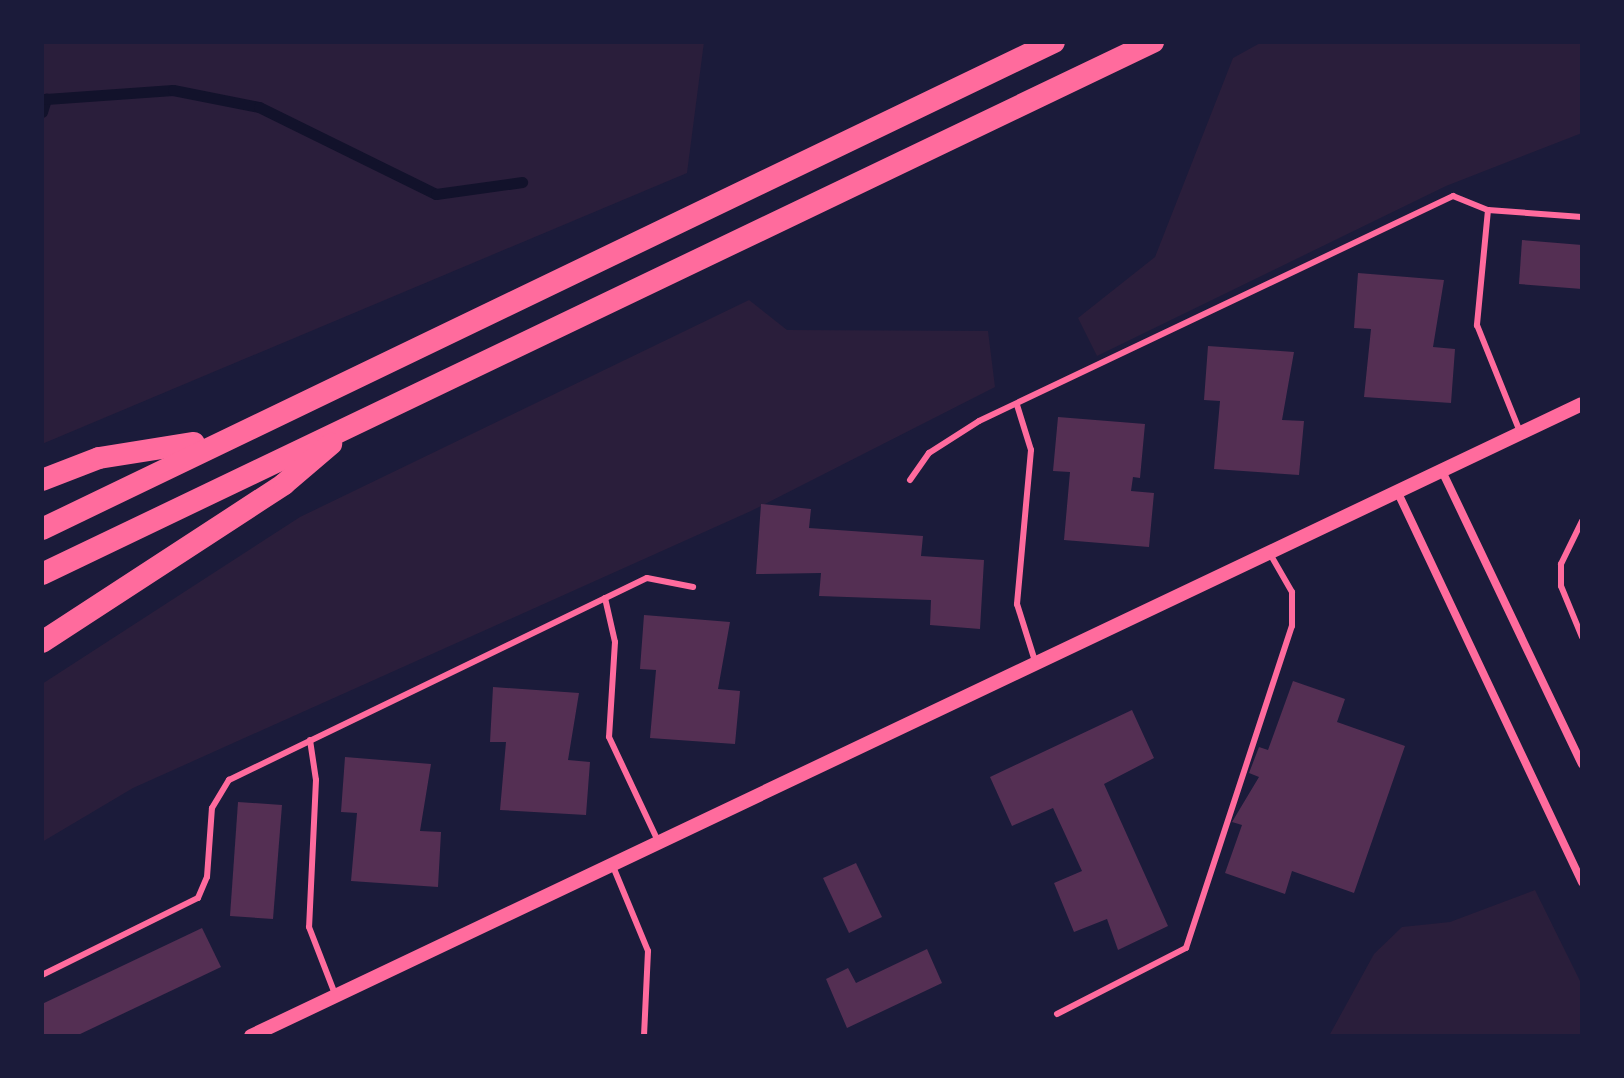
<!DOCTYPE html>
<style>
body{margin:0}
#map{position:relative;width:1624px;height:1078px;overflow:hidden;background:#1b1b3a;font-family:Montserrat,sans-serif}
div>[style]{position:absolute}
.green>*{inset:0;background:#2a1e3b}
.stream>*{height:11px;margin:-5.5px;padding:0 5.5px;transform-origin:5.5px;border-radius:5.5px;background:#12122b}
.building>*{inset:0;background:#542f53}
.service>*{height:6px;margin:-3px;padding:0 3px;transform-origin:3px;border-radius:3px;background:#ff6b9d}
.minor>*{height:8px;margin:-4px;padding:0 4px;transform-origin:4px;border-radius:4px;background:#ff6b9d}
.tertiary>*{height:14px;margin:-7px;padding:0 7px;transform-origin:7px;border-radius:7px;background:#ff6b9d}
.trunk>*{height:22px;margin:-11px;padding:0 11px;transform-origin:11px;border-radius:11px;background:#ff6b9d}
span{translate:-50% -50%;white-space:nowrap;text-align:center;line-height:1.15;-webkit-text-stroke:6px #1b1b3a;paint-order:stroke}
.frame{position:absolute;inset:0;border:44px solid #1b1b3a;pointer-events:none}
</style>
<div id="map">
<div class="green">
<i style="clip-path:polygon(42px 42px,704px 42px,687px 173px,42px 444px)"></i>
<i style="clip-path:polygon(1262px 42px,1582px 42px,1582px 133px,1446px 186px,1097px 356px,1078px 318px,1155px 257px,1233px 58px)"></i>
<i style="clip-path:polygon(749px 300px,787px 330px,988px 331px,995px 387px,751px 511px,133px 788px,42px 842px,42px 684px,300px 517px)"></i>
<i style="clip-path:polygon(1535px 890px,1582px 985px,1582px 1036px,1329px 1036px,1374px 954px,1402px 927px,1450px 922px)"></i>
</div>
<div class="stream">
<i style="left:42px;top:112px;width:14px;rotate:-73deg"></i>
<i style="left:46px;top:99px;width:127px;rotate:-4.1deg"></i>
<i style="left:173px;top:90px;width:88px;rotate:11.2deg"></i>
<i style="left:259px;top:107px;width:197px;rotate:26.2deg"></i>
<i style="left:436px;top:194px;width:87px;rotate:-7.9deg"></i>
</div>
<div class="building">
<i style="clip-path:polygon(1522px 240px,1582px 245px,1582px 289px,1519px 284px)"></i>
<i style="clip-path:polygon(1358px 273px,1444px 280px,1433px 347px,1455px 349px,1451px 403px,1364px 397px,1371px 329px,1354px 328px)"></i>
<i style="clip-path:polygon(1208px 346px,1294px 352px,1282px 420px,1304px 421px,1299px 475px,1214px 469px,1220px 401px,1204px 400px)"></i>
<i style="clip-path:polygon(1058px 417px,1145px 424px,1140px 478px,1133px 477px,1131px 491px,1154px 493px,1149px 547px,1064px 540px,1070px 472px,1053px 471px)"></i>
<i style="clip-path:polygon(761px 504px,811px 509px,809px 528px,923px 536px,921px 556px,984px 560px,980px 629px,930px 625px,931px 600px,819px 596px,821px 573px,756px 574px)"></i>
<i style="clip-path:polygon(644px 615px,730px 622px,718px 689px,740px 691px,735px 744px,650px 738px,656px 670px,640px 669px)"></i>
<i style="clip-path:polygon(1293px 681px,1345px 699px,1337px 722px,1405px 746px,1354px 893px,1292px 871px,1285px 894px,1225px 873px,1242px 825px,1232px 822px,1259px 777px,1249px 773px,1259px 747px,1268px 750px)"></i>
<i style="clip-path:polygon(493px 687px,579px 693px,568px 760px,590px 762px,586px 815px,500px 810px,506px 742px,490px 742px)"></i>
<i style="clip-path:polygon(1132px 710px,1154px 758px,1104px 784px,1168px 926px,1118px 950px,1107px 919px,1074px 932px,1054px 883px,1082px 871px,1053px 808px,1012px 826px,990px 777px)"></i>
<i style="clip-path:polygon(345px 757px,431px 764px,420px 831px,441px 832px,438px 887px,351px 881px,357px 813px,341px 812px)"></i>
<i style="clip-path:polygon(238px 802px,282px 805px,273px 919px,230px 916px)"></i>
<i style="clip-path:polygon(856px 863px,882px 917px,849px 933px,823px 878px)"></i>
<i style="clip-path:polygon(202px 928px,221px 967px,76px 1036px,42px 1036px,42px 1004px)"></i>
<i style="clip-path:polygon(927px 949px,942px 983px,847px 1028px,826px 979px,848px 968px,856px 983px)"></i>
</div>
<div class="service">
<i style="left:1488px;top:210px;width:94px;rotate:4.3deg"></i>
<i style="left:1017px;top:405px;width:47px;rotate:72.7deg"></i>
<i style="left:1031px;top:450px;width:155px;rotate:95.2deg"></i>
<i style="left:1017px;top:604px;width:60px;rotate:72.5deg"></i>
<i style="left:910px;top:480px;width:33px;rotate:-55deg"></i>
<i style="left:929px;top:453px;width:59px;rotate:-32.6deg"></i>
<i style="left:979px;top:421px;width:525px;rotate:-25.39deg"></i>
<i style="left:1453px;top:196px;width:38px;rotate:22deg"></i>
<i style="left:1488px;top:210px;width:116px;rotate:95.5deg"></i>
<i style="left:1477px;top:325px;width:115px;rotate:68.1deg"></i>
<i style="left:1582px;top:521px;width:48px;rotate:116deg"></i>
<i style="left:1561px;top:564px;width:22px;rotate:90deg"></i>
<i style="left:1561px;top:586px;width:55px;rotate:67.6deg"></i>
<i style="left:605px;top:598px;width:45px;rotate:77.2deg"></i>
<i style="left:615px;top:642px;width:95px;rotate:93.6deg"></i>
<i style="left:609px;top:737px;width:115px;rotate:64.8deg"></i>
<i style="left:310px;top:740px;width:40px;rotate:81.5deg"></i>
<i style="left:316px;top:780px;width:147px;rotate:92.7deg"></i>
<i style="left:309px;top:927px;width:72px;rotate:68.8deg"></i>
<i style="left:612px;top:864px;width:94px;rotate:67.5deg"></i>
<i style="left:648px;top:951px;width:85px;rotate:92.7deg"></i>
<i style="left:42px;top:975px;width:174px;rotate:-26.3deg"></i>
<i style="left:198px;top:898px;width:23px;rotate:-67deg"></i>
<i style="left:207px;top:877px;width:69px;rotate:-85.9deg"></i>
<i style="left:212px;top:808px;width:33px;rotate:-59deg"></i>
<i style="left:229px;top:780px;width:464px;rotate:-25.8deg"></i>
<i style="left:647px;top:578px;width:47px;rotate:11.1deg"></i>
<i style="left:1057px;top:1014px;width:145px;rotate:-27.1deg"></i>
<i style="left:1186px;top:948px;width:339px;rotate:-71.8deg"></i>
<i style="left:1292px;top:626px;width:34px;rotate:-90deg"></i>
<i style="left:1292px;top:592px;width:46px;rotate:-119.9deg"></i>
</div>
<div class="minor">
<i style="left:1442px;top:471px;width:325px;rotate:64.5deg"></i>
<i style="left:1398px;top:493px;width:431px;rotate:64.7deg"></i>
</div>
<div class="tertiary">
<i style="left:251px;top:1036px;width:1473px;rotate:-25.4deg"></i>
</div>
<div class="trunk">
<i style="left:42px;top:480px;width:61px;rotate:-21.1deg"></i>
<i style="left:99px;top:458px;width:96px;rotate:-9deg"></i>
<i style="left:42px;top:529px;width:1123px;rotate:-25.7deg"></i>
<i style="left:42px;top:574px;width:1232px;rotate:-25.59deg"></i>
<i style="left:42px;top:642px;width:289px;rotate:-33.1deg"></i>
<i style="left:284px;top:484px;width:62px;rotate:-40.4deg"></i>
</div>
<div class="frame"></div>
</div>
